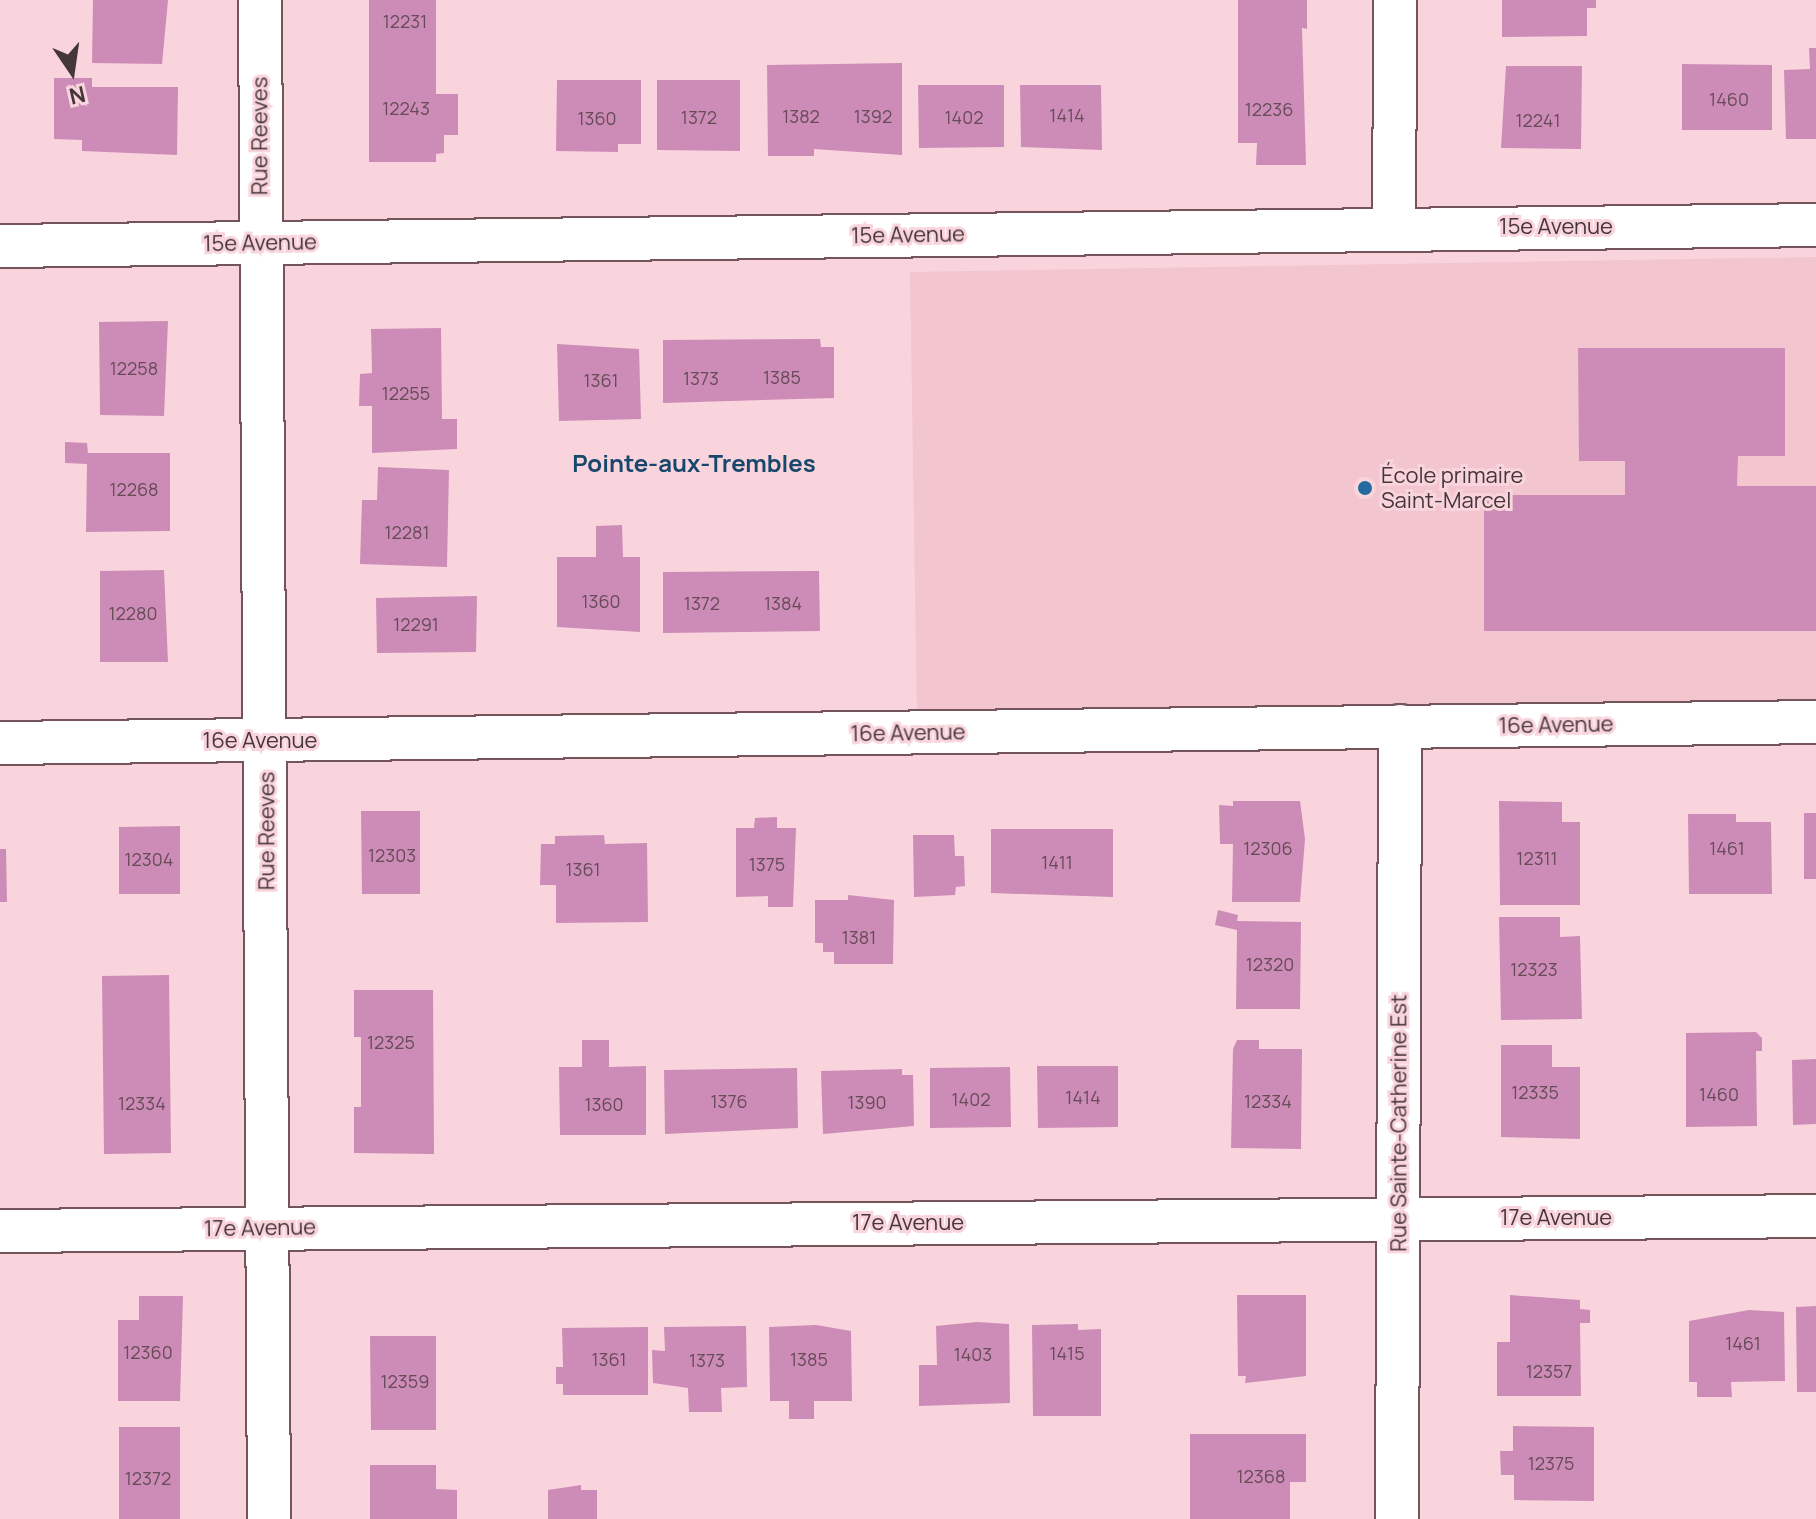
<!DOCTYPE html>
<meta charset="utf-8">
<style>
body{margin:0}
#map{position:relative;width:1816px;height:1519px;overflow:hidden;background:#f9d4dc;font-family:Manrope,sans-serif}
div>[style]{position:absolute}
.built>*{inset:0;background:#f2c5cf}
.building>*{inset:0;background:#cd8cb7}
.roads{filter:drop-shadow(2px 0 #75555c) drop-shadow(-2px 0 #75555c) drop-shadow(0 2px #75555c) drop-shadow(0 -2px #75555c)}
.street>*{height:42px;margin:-21px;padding:0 21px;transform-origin:21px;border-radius:21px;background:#fff}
.dots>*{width:22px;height:22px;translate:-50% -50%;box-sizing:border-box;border:4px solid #f9d4dc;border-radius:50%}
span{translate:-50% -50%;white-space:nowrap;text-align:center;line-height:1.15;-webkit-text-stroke:6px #f9d4dc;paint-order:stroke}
.number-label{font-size:18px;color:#674c58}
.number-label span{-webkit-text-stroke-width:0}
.street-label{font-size:22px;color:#453639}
.poi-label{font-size:22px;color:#453639}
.left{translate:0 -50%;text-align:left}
.neighbourhood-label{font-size:24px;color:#17486c;font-weight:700}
.north{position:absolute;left:32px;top:32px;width:80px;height:80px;-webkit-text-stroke:6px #f9d4dc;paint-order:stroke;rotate:167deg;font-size:22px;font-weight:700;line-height:32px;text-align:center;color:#453639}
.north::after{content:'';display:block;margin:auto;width:28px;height:36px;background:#453639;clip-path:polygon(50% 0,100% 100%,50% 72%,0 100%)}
</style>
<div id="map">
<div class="built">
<i style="clip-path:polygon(1816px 257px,1816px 705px,917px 719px,910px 272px)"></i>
</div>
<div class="building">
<i style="clip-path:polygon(93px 0,168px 0,162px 64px,92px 63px)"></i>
<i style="clip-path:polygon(369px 0,436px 0,436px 94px,458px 94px,458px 135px,444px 135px,444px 153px,436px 154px,436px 162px,369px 162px)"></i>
<i style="clip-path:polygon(1238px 0,1307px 0,1307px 29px,1302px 28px,1306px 165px,1256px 165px,1257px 143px,1238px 143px)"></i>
<i style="clip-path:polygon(1502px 0,1596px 0,1596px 8px,1587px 8px,1587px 36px,1502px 37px)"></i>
<i style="clip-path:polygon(1809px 48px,1816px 48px,1816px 139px,1786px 139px,1784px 70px,1810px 69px)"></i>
<i style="clip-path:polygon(902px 63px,902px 155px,814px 149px,814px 156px,768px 156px,767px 65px)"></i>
<i style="clip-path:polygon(1682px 64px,1772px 65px,1772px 130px,1682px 130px)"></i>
<i style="clip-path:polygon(1506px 66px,1582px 66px,1581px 149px,1501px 148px)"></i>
<i style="clip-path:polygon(54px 78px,92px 78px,92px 87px,178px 87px,177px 155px,82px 151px,82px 140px,54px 139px)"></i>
<i style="clip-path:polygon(557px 80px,641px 80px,641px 144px,618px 144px,618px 152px,556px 151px)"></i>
<i style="clip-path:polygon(657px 80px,740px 80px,740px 151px,657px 150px)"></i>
<i style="clip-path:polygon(918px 85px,1004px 85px,1004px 147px,919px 148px)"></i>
<i style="clip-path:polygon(1020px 85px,1101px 85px,1102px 150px,1021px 147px)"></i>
<i style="clip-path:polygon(168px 321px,164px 416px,100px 415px,99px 322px)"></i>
<i style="clip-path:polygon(441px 328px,442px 419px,457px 419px,457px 449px,372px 453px,372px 406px,359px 406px,360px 374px,372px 373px,371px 329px)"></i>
<i style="clip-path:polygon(820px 339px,821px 347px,834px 347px,834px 398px,663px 403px,663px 340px)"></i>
<i style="clip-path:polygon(557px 344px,639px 349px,641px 419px,559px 421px)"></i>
<i style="clip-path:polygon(1578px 348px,1785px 348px,1785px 456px,1738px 456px,1737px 486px,1816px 486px,1816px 631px,1484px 631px,1484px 495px,1625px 495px,1625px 461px,1579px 461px)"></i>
<i style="clip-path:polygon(65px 442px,87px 443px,88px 453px,170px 453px,170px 531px,86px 532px,87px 464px,65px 463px)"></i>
<i style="clip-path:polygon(378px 467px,449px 470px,447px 567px,360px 564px,362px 500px,377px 500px)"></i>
<i style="clip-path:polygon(622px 525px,623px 557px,640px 557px,640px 632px,557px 627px,557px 557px,596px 557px,596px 526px)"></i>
<i style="clip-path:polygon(164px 570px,168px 662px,100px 662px,100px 571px)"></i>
<i style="clip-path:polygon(819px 571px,820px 631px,663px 633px,663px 572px)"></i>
<i style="clip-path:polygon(477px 596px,476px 652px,377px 653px,376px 598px)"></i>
<i style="clip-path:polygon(1233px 801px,1300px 801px,1305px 839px,1300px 902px,1232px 902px,1233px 844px,1220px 844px,1219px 805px,1233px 806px)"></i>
<i style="clip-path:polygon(1499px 801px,1562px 802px,1562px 822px,1580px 822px,1580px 905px,1500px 905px)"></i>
<i style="clip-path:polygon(361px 811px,420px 811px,420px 894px,362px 894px)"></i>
<i style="clip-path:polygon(1804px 813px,1816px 813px,1816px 879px,1804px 879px)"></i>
<i style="clip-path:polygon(1688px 814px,1736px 814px,1736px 822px,1771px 822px,1772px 894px,1689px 894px)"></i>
<i style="clip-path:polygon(777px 817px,777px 828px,796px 828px,793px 907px,768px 907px,768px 896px,736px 897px,736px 828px,754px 828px,755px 818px)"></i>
<i style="clip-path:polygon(180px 826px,180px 894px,119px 894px,119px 827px)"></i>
<i style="clip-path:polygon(991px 829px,1113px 829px,1113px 897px,991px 893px)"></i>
<i style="clip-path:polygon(604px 835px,605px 844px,647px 843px,648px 922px,556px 923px,556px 885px,540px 885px,541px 844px,555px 844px,555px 836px)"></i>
<i style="clip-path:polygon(913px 835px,954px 835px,955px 856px,964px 856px,965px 886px,956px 887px,955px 895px,914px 897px)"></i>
<i style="clip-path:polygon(0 849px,6px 849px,7px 902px,0 902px)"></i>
<i style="clip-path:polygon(848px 895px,894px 900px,893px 964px,834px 964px,834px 952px,823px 952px,823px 943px,815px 943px,815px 900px,848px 900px)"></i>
<i style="clip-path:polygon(1218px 910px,1238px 915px,1237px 921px,1301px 922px,1300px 1009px,1236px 1009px,1237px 930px,1215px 925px)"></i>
<i style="clip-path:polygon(1499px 917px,1560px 917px,1560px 937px,1580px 936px,1582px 1019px,1501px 1020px)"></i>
<i style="clip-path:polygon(169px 975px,171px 1153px,104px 1154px,102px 976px)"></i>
<i style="clip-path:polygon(354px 990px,433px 990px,434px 1154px,354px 1153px,354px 1107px,361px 1107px,361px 1037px,354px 1037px)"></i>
<i style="clip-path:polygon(1756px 1032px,1762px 1038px,1762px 1051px,1756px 1051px,1757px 1126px,1686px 1127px,1686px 1033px)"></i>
<i style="clip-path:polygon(582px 1040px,609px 1040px,609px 1067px,646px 1066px,646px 1135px,560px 1135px,559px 1067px,582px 1067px)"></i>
<i style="clip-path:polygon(1237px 1040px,1259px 1040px,1259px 1049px,1302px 1049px,1301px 1149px,1231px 1148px,1233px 1049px)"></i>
<i style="clip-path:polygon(1501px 1045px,1552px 1045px,1552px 1067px,1580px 1067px,1580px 1139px,1501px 1137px)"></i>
<i style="clip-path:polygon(1816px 1059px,1816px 1124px,1793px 1125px,1792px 1060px)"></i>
<i style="clip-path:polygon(1037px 1066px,1118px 1066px,1118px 1127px,1038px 1128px)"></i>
<i style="clip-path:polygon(1010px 1067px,1011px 1127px,930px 1128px,930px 1068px)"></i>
<i style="clip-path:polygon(797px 1068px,798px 1128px,665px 1134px,664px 1070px)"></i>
<i style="clip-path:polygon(902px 1069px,902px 1075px,913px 1075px,914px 1126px,823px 1134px,821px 1071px)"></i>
<i style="clip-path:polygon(1237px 1295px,1306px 1295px,1306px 1376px,1245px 1383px,1246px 1376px,1238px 1376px)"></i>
<i style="clip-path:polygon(1510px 1295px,1580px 1300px,1580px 1309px,1590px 1310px,1590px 1323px,1580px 1323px,1581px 1396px,1497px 1396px,1497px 1342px,1510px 1342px)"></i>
<i style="clip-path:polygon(139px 1296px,183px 1296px,180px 1401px,118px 1401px,118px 1320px,139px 1320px)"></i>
<i style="clip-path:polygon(1816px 1306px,1816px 1392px,1797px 1392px,1796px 1307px)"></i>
<i style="clip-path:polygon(1749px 1310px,1784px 1312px,1785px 1381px,1731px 1382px,1732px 1397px,1697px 1397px,1697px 1382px,1689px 1382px,1689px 1321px)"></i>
<i style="clip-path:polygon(977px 1322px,1009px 1324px,1010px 1403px,919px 1406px,919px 1365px,937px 1365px,936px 1326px)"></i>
<i style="clip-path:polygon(1078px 1324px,1078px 1330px,1101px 1329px,1101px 1416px,1033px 1416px,1032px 1325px)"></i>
<i style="clip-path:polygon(816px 1325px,851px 1331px,852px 1401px,814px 1401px,814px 1419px,789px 1419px,789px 1401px,770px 1401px,769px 1327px)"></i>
<i style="clip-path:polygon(746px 1326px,747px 1387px,721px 1388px,722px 1412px,689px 1412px,688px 1388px,653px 1383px,652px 1350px,665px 1351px,664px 1327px)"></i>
<i style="clip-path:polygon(648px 1327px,648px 1395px,563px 1395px,563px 1384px,556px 1384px,556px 1367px,563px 1367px,562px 1328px)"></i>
<i style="clip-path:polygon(370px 1336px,436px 1336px,436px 1430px,371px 1430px)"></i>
<i style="clip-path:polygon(1513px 1426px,1594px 1427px,1594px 1501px,1514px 1500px,1514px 1475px,1501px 1475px,1500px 1451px,1513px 1451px)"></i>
<i style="clip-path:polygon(119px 1427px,180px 1427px,180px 1519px,119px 1519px)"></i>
<i style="clip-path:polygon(1190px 1434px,1306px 1434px,1306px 1482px,1290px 1482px,1290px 1519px,1190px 1519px)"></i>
<i style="clip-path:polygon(370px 1465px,436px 1465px,436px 1489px,457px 1490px,457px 1519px,370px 1519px)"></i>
<i style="clip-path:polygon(581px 1485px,581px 1490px,597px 1490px,597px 1519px,548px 1519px,548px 1490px)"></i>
</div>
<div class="roads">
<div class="street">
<i style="left:260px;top:0;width:1519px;rotate:89.66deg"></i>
<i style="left:1394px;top:228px;width:228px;rotate:-89.7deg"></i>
<i style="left:0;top:246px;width:1816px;rotate:-0.66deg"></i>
<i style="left:0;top:743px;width:1816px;rotate:-0.66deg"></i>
<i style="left:0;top:1231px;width:1816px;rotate:-0.47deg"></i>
<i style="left:1397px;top:1519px;width:793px;rotate:-89.78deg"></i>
</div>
</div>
<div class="dots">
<i style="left:1365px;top:488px;background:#236b9f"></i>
</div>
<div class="number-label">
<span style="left:405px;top:21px">12231</span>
<span style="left:1729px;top:99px">1460</span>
<span style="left:406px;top:108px">12243</span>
<span style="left:1269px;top:109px">12236</span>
<span style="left:1067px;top:115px">1414</span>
<span style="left:801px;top:116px">1382</span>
<span style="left:873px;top:116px">1392</span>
<span style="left:699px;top:117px">1372</span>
<span style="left:964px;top:117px">1402</span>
<span style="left:597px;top:118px">1360</span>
<span style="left:1538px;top:120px">12241</span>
<span style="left:134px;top:368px">12258</span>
<span style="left:782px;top:377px">1385</span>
<span style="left:701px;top:378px">1373</span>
<span style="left:601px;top:380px">1361</span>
<span style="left:406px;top:393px">12255</span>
<span style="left:134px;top:489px">12268</span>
<span style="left:407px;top:532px">12281</span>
<span style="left:601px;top:601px">1360</span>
<span style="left:702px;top:603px">1372</span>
<span style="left:783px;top:603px">1384</span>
<span style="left:133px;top:613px">12280</span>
<span style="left:416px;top:624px">12291</span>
<span style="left:1268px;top:848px">12306</span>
<span style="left:1727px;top:848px">1461</span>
<span style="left:392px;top:855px">12303</span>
<span style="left:1537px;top:858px">12311</span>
<span style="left:149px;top:859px">12304</span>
<span style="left:1057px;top:862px">1411</span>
<span style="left:767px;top:864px">1375</span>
<span style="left:583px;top:869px">1361</span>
<span style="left:859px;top:937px">1381</span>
<span style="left:1270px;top:964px">12320</span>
<span style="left:1534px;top:969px">12323</span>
<span style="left:391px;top:1042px">12325</span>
<span style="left:1535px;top:1092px">12335</span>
<span style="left:1719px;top:1094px">1460</span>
<span style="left:1083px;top:1097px">1414</span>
<span style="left:971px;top:1099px">1402</span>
<span style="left:729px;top:1101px">1376</span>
<span style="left:1268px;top:1101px">12334</span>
<span style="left:867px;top:1102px">1390</span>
<span style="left:142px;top:1103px">12334</span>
<span style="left:604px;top:1104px">1360</span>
<span style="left:1743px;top:1343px">1461</span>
<span style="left:148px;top:1352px">12360</span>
<span style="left:1067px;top:1353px">1415</span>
<span style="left:973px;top:1354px">1403</span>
<span style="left:609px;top:1359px">1361</span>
<span style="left:809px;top:1359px">1385</span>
<span style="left:707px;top:1360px">1373</span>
<span style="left:1549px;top:1371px">12357</span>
<span style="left:405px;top:1381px">12359</span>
<span style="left:1551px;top:1463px">12375</span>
<span style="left:1261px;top:1476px">12368</span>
<span style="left:148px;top:1478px">12372</span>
</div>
<div class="street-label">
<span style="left:260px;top:136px;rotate:-90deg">Rue Reeves</span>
<span style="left:1556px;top:227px">15e Avenue</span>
<span style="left:908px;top:235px;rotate:-1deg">15e Avenue</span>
<span style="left:260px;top:243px;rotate:-1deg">15e Avenue</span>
<span style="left:1556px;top:725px;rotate:-1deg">16e Avenue</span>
<span style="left:908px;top:733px;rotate:-1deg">16e Avenue</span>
<span style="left:260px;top:741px">16e Avenue</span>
<span style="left:267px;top:831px;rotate:-90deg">Rue Reeves</span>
<span style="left:1399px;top:1123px;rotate:-90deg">Rue Sainte-Catherine Est</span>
<span style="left:1556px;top:1218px">17e Avenue</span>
<span style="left:908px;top:1223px">17e Avenue</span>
<span style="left:260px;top:1228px;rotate:-1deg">17e Avenue</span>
</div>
<div class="poi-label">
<span class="left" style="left:1381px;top:488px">École primaire<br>Saint-Marcel</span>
</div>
<div class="neighbourhood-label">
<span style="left:694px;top:463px">Pointe-aux-Trembles</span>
</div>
<div class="north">N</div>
</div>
